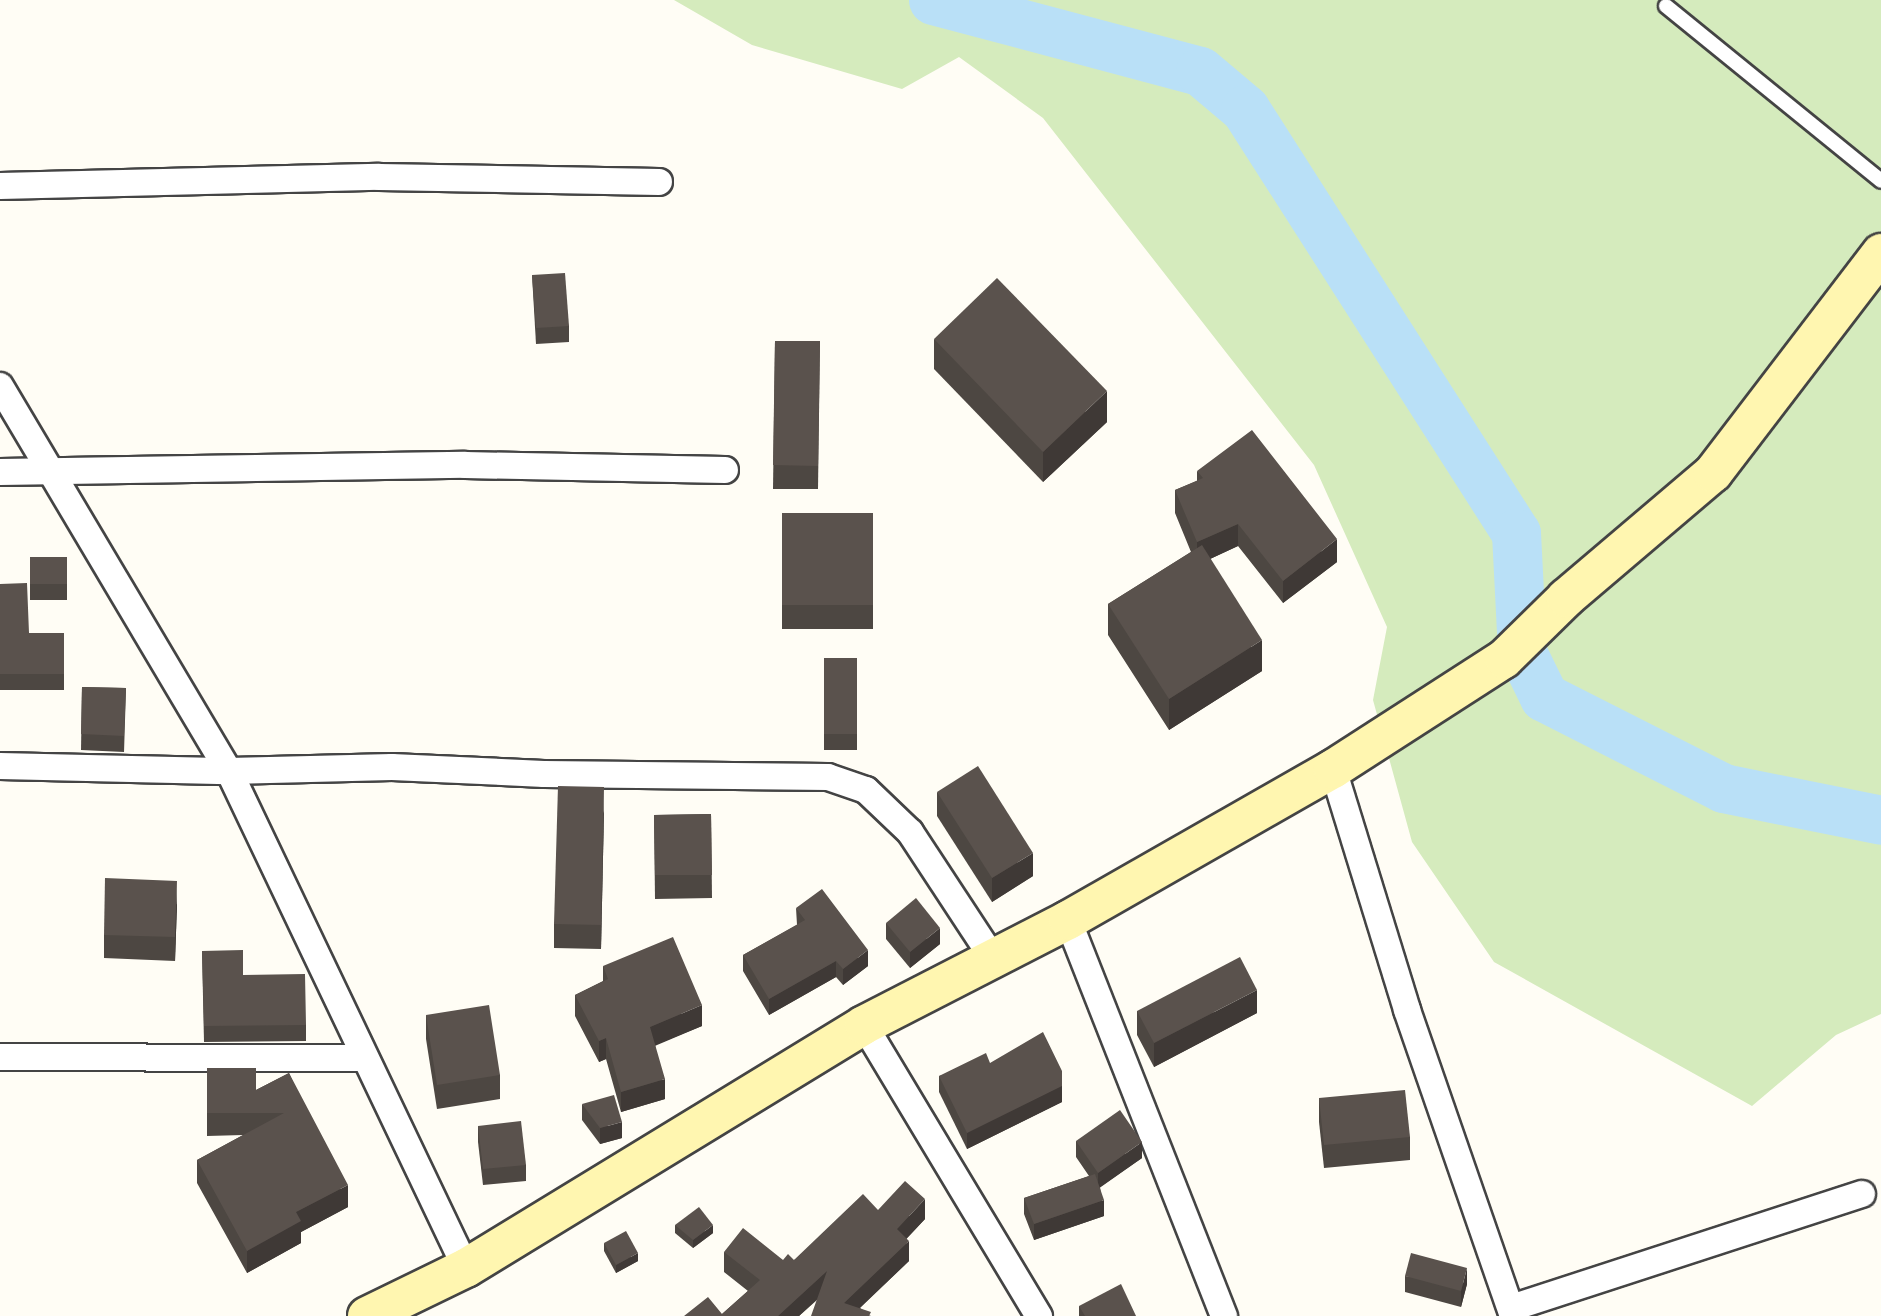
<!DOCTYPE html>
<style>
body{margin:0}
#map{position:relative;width:1881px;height:1316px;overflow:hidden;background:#fffdf5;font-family:"Noto Serif",serif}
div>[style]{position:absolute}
.green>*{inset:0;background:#d5ebbd}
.river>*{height:49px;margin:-24.5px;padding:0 24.5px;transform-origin:24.5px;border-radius:24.5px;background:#b9e0f7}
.roads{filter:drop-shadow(2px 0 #444) drop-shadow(-2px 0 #444) drop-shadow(0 2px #444) drop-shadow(0 -2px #444)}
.service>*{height:14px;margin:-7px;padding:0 7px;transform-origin:7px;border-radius:7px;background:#fff}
.minor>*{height:26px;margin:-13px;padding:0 13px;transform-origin:13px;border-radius:13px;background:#fff}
.secondary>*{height:38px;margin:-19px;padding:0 19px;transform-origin:19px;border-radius:19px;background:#fff6b0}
.wall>*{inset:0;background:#4d4742}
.shaded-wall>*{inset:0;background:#3f3936}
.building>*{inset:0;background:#5a524d}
span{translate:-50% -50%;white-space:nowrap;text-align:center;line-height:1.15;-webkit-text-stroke:7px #fff;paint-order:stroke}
</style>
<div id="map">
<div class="green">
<i style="clip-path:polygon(674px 0,1881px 0,1881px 1014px,1836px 1035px,1752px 1106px,1494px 962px,1412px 842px,1373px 700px,1387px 627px,1314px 465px,1043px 118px,959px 57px,902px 89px,752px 45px)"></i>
</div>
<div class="river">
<i style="left:933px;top:0;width:276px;rotate:14.9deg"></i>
<i style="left:1200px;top:71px;width:59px;rotate:40.2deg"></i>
<i style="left:1245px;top:109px;width:503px;rotate:57.42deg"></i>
<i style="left:1516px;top:533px;width:119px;rotate:87.1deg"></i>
<i style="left:1522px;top:652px;width:50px;rotate:63.9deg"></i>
<i style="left:1544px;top:697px;width:201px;rotate:26.9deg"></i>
<i style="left:1723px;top:788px;width:161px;rotate:11.4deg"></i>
</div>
<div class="roads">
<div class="service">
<i style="left:1666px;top:6px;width:277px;rotate:39.1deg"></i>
</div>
<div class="minor">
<i style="left:0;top:186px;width:379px;rotate:-1.4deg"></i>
<i style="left:379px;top:177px;width:280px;rotate:1deg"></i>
<i style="left:0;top:386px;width:448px;rotate:59.3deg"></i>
<i style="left:229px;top:771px;width:551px;rotate:64.51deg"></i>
<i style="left:0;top:472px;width:465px;rotate:-0.9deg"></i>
<i style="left:465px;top:465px;width:260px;rotate:1.1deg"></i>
<i style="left:0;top:766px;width:229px;rotate:1.3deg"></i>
<i style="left:229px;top:771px;width:163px;rotate:-1.4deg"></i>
<i style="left:392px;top:767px;width:152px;rotate:2.6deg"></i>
<i style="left:544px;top:774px;width:284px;rotate:0.6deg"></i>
<i style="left:828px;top:777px;width:40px;rotate:18.9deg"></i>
<i style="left:866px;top:790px;width:61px;rotate:43.7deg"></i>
<i style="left:910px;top:832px;width:149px;rotate:56.7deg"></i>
<i style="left:1333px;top:769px;width:252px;rotate:72.9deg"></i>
<i style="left:1407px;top:1010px;width:324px;rotate:70.9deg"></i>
<i style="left:1068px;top:920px;width:426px;rotate:68.5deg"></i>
<i style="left:864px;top:1025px;width:340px;rotate:59deg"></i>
<i style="left:0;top:1057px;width:365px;rotate:0.2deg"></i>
<i style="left:1511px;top:1308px;width:369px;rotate:-18deg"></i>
</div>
<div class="secondary">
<i style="left:367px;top:1316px;width:110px;rotate:-25.9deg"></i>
<i style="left:466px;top:1268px;width:466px;rotate:-31.4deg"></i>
<i style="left:864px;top:1025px;width:229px;rotate:-27.2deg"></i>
<i style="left:1068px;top:920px;width:305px;rotate:-29.7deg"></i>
<i style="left:1333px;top:769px;width:203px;rotate:-32.8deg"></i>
<i style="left:1504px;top:659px;width:87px;rotate:-44.5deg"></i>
<i style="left:1566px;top:598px;width:193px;rotate:-40.4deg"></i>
<i style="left:1713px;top:473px;width:277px;rotate:-52.6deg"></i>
</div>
</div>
<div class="wall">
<i style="clip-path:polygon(532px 275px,569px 326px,569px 342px,536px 344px)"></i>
<i style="clip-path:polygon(934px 339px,1107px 422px,1043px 482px,934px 369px)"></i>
<i style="clip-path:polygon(775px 341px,820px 341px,818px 489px,773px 489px)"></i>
<i style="clip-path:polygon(1197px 471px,1337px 562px,1283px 603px,1238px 546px,1210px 559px,1262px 671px,1169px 730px,1108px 635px,1108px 604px,1191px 552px,1175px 513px,1175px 490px,1197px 481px)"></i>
<i style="clip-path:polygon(782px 513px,873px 513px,873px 629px,782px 629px)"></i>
<i style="clip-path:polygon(30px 557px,67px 557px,67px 600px,30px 600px)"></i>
<i style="clip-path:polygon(0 584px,29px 633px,64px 633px,64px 690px,0 690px)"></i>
<i style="clip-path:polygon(824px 658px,857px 658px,857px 750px,824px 750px)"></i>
<i style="clip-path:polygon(82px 687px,126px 688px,124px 752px,81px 750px)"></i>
<i style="clip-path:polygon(937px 792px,1033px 876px,992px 902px,937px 816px)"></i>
<i style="clip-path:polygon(604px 811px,601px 949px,554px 948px,554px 924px)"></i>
<i style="clip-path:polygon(711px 814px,712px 898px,655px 899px,654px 815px)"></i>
<i style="clip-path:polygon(177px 904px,175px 961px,104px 958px,104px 935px)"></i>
<i style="clip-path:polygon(796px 908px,868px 966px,843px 985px,836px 977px,769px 1015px,743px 971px,743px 955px,797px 925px)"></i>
<i style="clip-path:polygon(886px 923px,940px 944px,910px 968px,886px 939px)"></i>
<i style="clip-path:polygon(202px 951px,243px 975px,306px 1025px,306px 1041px,204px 1042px)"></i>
<i style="clip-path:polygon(603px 966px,702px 1026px,655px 1045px,665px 1099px,621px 1112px,606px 1059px,599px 1062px,575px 1016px,575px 995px,603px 981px)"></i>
<i style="clip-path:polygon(1137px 1011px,1257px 1013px,1154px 1067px,1137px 1035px)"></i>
<i style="clip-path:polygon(426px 1015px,500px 1075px,500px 1099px,437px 1109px,426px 1039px)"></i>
<i style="clip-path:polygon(990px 1063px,1062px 1102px,967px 1149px,939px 1092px,939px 1076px)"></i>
<i style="clip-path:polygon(207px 1068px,256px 1090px,289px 1073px,348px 1207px,301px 1232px,301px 1243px,247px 1273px,197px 1183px,197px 1160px,243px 1135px,207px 1136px)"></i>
<i style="clip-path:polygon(1319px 1098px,1410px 1137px,1410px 1160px,1324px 1168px,1319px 1122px)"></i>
<i style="clip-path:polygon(582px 1104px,622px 1138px,600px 1144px,582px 1120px)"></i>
<i style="clip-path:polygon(478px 1126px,526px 1165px,526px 1181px,483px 1185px,478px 1142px)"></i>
<i style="clip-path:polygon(1076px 1141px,1142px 1158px,1100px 1187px,1104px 1216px,1034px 1240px,1024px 1214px,1024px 1198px,1089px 1176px,1076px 1157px)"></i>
<i style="clip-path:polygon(878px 1210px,925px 1219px,906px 1239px,909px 1261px,860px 1308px,871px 1316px,817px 1300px,799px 1316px,684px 1316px,722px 1314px,748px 1291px,724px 1272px,724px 1252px,783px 1260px,794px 1260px)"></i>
<i style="clip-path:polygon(675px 1225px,713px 1233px,693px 1248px,675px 1233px)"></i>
<i style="clip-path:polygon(604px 1243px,638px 1261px,616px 1273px,604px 1251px)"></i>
<i style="clip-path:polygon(1405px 1276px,1467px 1284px,1461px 1307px,1405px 1292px)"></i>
<i style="clip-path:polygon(1079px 1306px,1136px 1316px,1079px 1316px)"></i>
</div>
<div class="shaded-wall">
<i style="clip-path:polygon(1107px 391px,1107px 422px,1043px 482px,1043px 452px)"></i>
<i style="clip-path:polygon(1238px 524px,1238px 546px,1197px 565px,1197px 542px)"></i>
<i style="clip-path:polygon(1337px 539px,1337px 562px,1283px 603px,1283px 581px)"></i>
<i style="clip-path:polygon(1262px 640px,1262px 671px,1169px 730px,1169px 699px)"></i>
<i style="clip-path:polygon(604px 787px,604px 811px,601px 949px,601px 925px)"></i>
<i style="clip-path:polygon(1033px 853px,1033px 876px,992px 902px,992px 878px)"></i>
<i style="clip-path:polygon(177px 881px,177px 904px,175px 961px,175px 937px)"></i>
<i style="clip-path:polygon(940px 928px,940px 944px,910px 968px,910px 952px)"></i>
<i style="clip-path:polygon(868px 950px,868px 966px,843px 985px,843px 969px)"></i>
<i style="clip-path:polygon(836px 961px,836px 977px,769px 1015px,769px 999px)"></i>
<i style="clip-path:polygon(1257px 990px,1257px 1013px,1154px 1067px,1154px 1043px)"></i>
<i style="clip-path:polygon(702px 1005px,702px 1026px,650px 1048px,650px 1027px)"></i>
<i style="clip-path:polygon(606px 1038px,606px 1059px,599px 1062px,599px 1041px)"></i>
<i style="clip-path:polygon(1062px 1071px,1062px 1102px,967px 1149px,967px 1133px)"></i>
<i style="clip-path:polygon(665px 1079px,665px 1099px,621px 1112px,621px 1092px)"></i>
<i style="clip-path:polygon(622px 1122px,622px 1138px,600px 1144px,600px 1128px)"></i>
<i style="clip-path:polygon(1142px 1142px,1142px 1158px,1098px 1189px,1098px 1173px)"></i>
<i style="clip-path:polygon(348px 1185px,348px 1207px,301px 1232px,301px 1243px,247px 1273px,247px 1251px,296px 1212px)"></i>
<i style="clip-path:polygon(925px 1199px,925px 1219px,897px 1249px,897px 1229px)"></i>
<i style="clip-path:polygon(1104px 1200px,1104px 1216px,1034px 1240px,1034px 1224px)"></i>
<i style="clip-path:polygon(713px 1225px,713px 1233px,693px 1248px,693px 1240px)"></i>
<i style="clip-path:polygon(909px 1241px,909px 1261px,851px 1316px,844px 1303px)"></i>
<i style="clip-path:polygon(638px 1253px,638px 1261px,616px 1273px,616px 1265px)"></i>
<i style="clip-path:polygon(1467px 1268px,1467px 1284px,1461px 1307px,1461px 1291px)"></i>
<i style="clip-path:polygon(827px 1271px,827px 1290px,799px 1316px,778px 1316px)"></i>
</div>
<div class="building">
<i style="clip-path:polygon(565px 273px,569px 326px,536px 328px,532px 275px)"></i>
<i style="clip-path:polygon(997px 278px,1107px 391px,1043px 452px,934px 339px)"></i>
<i style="clip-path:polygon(775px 341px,820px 341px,818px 466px,773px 465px)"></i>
<i style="clip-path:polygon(1252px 430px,1337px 539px,1283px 581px,1238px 524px,1197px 542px,1175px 490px,1203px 478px,1197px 471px)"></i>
<i style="clip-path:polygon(782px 513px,873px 513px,873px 605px,782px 605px)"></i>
<i style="clip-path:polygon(1202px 545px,1262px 640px,1169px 699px,1108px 604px)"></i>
<i style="clip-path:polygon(30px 557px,67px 557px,67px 584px,30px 584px)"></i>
<i style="clip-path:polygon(27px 583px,29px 633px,64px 633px,64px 674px,0 674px,0 584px)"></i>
<i style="clip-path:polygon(824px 658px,857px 658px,857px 734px,824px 734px)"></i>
<i style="clip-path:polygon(82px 687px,126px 688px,124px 736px,81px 734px)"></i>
<i style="clip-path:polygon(978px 766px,1033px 853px,992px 878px,937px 792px)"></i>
<i style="clip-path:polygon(558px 786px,604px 787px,601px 925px,554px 924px)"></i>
<i style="clip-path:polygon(711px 814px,712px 875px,655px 875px,654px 815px)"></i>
<i style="clip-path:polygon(105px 878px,177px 881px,175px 937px,104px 935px)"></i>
<i style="clip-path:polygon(822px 889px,868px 950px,843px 969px,836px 961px,769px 999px,743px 955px,805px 920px,796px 908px)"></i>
<i style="clip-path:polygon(916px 898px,940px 928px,910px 952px,886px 923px)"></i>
<i style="clip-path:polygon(673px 937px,702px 1005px,650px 1027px,665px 1079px,621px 1092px,606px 1038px,599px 1041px,575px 995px,608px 979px,603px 966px)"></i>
<i style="clip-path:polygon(243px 950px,243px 975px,305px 974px,306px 1025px,204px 1026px,202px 951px)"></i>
<i style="clip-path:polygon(1240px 957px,1257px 990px,1154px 1043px,1137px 1011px)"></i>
<i style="clip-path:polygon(489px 1005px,500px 1075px,437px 1085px,426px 1015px)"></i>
<i style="clip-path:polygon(1043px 1032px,1062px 1071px,1062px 1086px,967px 1133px,939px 1076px,986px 1053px,990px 1063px)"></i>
<i style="clip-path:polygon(207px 1068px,256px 1068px,256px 1090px,289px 1073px,348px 1185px,296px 1212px,301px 1221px,247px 1251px,197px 1160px,284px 1113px,207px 1113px)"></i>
<i style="clip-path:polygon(1405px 1090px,1410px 1137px,1324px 1145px,1319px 1098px)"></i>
<i style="clip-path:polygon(614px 1095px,622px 1122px,600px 1128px,582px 1104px)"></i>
<i style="clip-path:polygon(1120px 1110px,1142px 1142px,1098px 1173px,1076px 1141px)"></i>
<i style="clip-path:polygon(521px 1121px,526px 1165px,483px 1169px,478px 1126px)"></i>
<i style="clip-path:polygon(1095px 1174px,1104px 1200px,1034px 1224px,1024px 1198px)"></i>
<i style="clip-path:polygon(905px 1181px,925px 1199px,897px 1229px,909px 1241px,844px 1303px,871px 1312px,869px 1316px,811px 1316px,827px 1271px,778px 1316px,684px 1316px,708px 1297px,722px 1314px,760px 1280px,724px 1252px,743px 1228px,783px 1260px,788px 1254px,794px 1260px,863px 1194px,878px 1210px)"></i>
<i style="clip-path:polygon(699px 1207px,713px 1225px,693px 1240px,675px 1225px)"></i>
<i style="clip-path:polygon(626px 1231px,638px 1253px,616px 1265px,604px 1243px)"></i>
<i style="clip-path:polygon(1411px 1253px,1467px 1268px,1461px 1291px,1405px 1276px)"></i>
<i style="clip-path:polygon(1121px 1284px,1136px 1316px,1085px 1316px,1079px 1306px)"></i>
</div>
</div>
